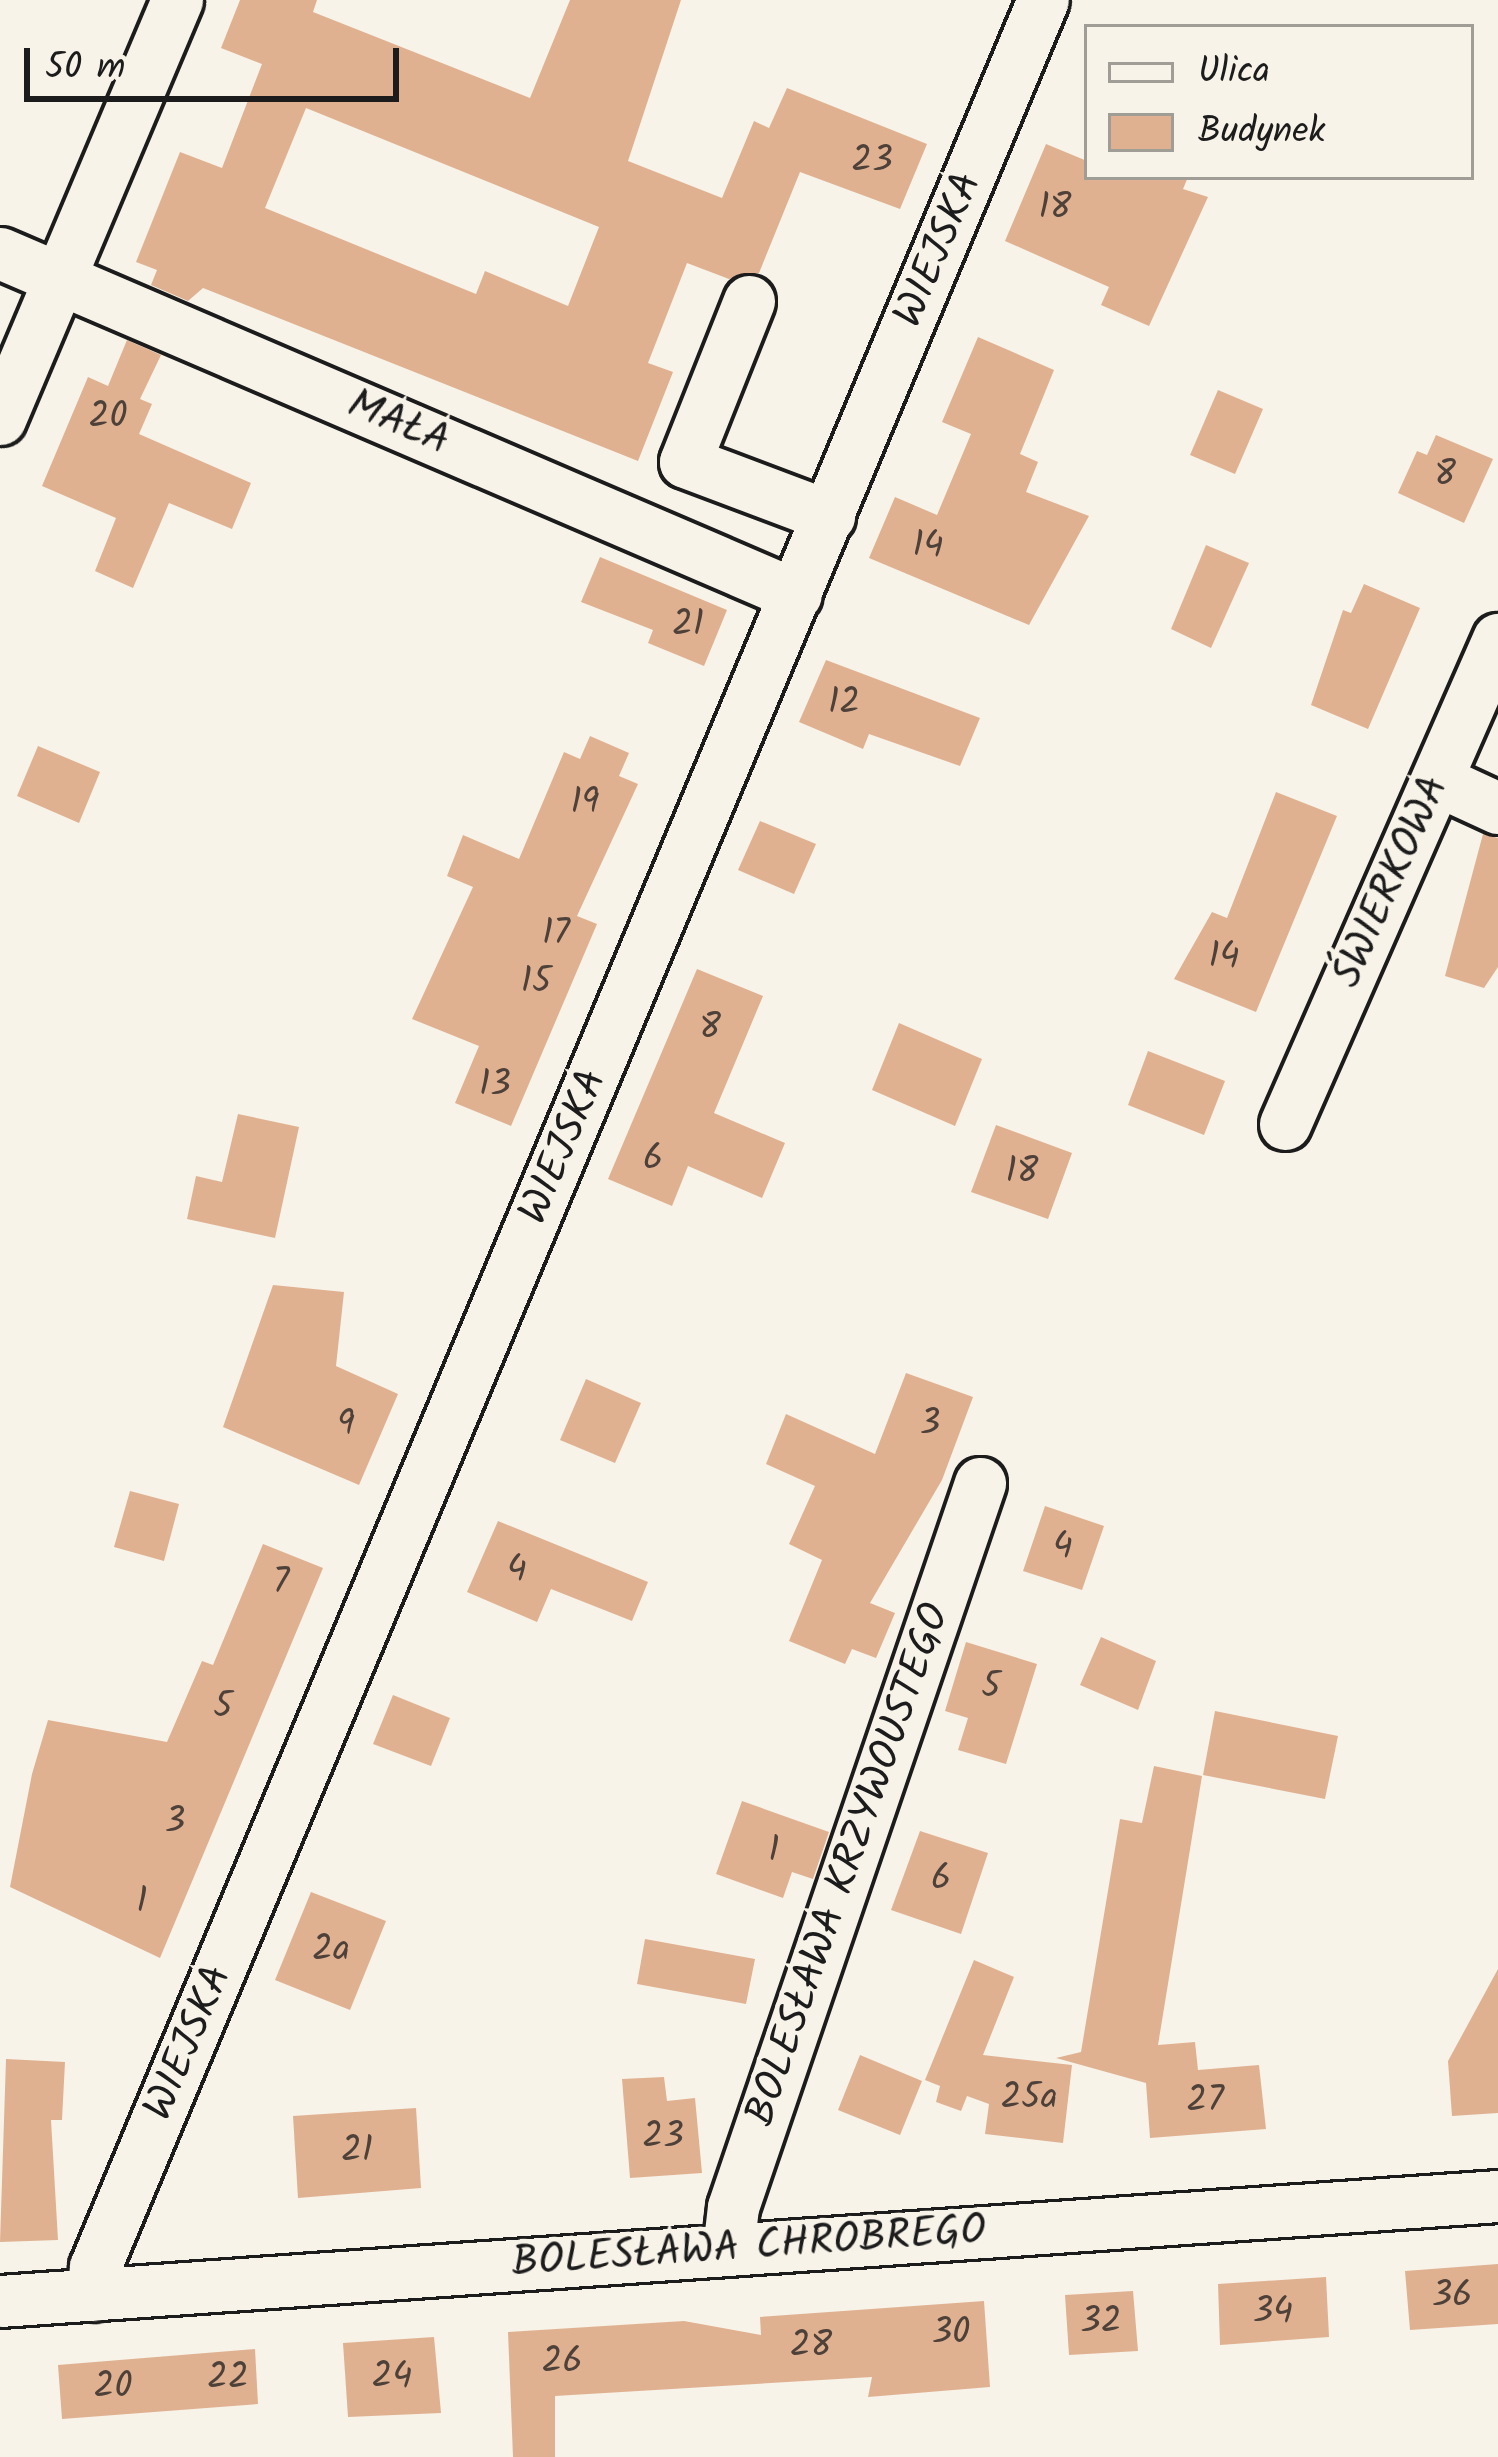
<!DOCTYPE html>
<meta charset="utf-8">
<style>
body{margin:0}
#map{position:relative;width:1498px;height:2457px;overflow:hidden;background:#f7f3e8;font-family:Kalam,sans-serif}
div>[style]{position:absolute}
.building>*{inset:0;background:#e0b191}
.roads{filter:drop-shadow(3px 0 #1c1c1c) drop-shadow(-3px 0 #1c1c1c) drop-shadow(0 3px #1c1c1c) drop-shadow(0 -3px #1c1c1c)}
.minor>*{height:51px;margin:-25.5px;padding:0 25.5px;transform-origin:25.5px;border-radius:25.5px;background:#f7f3e8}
span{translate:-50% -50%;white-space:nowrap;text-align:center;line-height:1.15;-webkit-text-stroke:9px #f7f3e8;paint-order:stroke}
.number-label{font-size:36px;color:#4d4139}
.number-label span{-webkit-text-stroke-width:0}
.street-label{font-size:42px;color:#1c1c1c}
.legend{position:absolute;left:1084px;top:24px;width:390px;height:156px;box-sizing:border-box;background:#f7f3e8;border:3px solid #9f9d96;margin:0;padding:15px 21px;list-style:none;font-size:36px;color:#1c1c1c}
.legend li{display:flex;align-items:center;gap:24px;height:60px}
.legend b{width:60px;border:3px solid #9f9d96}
.scale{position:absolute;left:24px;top:48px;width:375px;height:54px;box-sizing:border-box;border:6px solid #1c1c1c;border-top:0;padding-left:15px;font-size:36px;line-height:42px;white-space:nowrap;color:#1c1c1c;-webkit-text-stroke:9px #f7f3e8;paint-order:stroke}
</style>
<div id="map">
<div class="building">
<i style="clip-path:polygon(evenodd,240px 0,317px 0,313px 12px,530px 98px,570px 0,681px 0,628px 161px,722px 198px,754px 121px,769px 128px,787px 88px,927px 144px,900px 209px,800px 172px,759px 273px,729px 279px,687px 263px,648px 363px,673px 372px,638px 461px,203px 288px,188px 301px,151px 285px,157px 270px,136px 262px,180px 152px,222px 168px,262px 64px,221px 48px,240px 0,306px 108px,599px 227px,568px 306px,485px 271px,476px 294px,265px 208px,306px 108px)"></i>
<i style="clip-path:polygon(1046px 144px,1087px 161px,1087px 177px,1188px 177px,1183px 189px,1208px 197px,1149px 326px,1101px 305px,1109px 287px,1005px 241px)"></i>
<i style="clip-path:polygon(978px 337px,1054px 370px,1020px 454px,1038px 462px,1026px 492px,1089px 516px,1029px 625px,869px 558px,895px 497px,937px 515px,971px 434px,942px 422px)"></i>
<i style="clip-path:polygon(127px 340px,161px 355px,140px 399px,152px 404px,139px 434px,251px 483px,232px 529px,169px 503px,133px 588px,95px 571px,116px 518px,42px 486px,88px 377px,108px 386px)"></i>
<i style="clip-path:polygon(1218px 390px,1263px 409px,1235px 474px,1190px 455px)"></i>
<i style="clip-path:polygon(1436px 435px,1493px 459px,1464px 523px,1398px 493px,1417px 451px,1427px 455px)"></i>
<i style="clip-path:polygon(1206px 545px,1249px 563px,1211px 648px,1171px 629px)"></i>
<i style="clip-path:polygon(600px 557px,727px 610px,704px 666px,648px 643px,653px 630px,581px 602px)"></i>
<i style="clip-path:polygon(1364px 584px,1420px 608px,1368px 729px,1311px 705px,1343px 610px,1351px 613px)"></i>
<i style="clip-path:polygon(826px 660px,980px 718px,960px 766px,869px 734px,863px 749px,799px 722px)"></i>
<i style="clip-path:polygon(590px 736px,629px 753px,619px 776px,638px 784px,577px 916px,597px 924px,511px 1126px,455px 1103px,479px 1046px,412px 1019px,473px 887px,447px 876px,463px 835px,519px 859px,564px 752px,580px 759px)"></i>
<i style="clip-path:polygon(38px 746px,100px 772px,79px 823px,17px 796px)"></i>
<i style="clip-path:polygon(1276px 792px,1337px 816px,1256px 1012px,1174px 979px,1212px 912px,1227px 918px)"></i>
<i style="clip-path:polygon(760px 821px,816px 844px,794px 894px,738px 870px)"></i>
<i style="clip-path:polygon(1483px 834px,1498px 838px,1498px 967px,1484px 988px,1445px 976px)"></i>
<i style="clip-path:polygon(697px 969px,763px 996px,714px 1113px,785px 1143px,762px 1198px,688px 1166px,672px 1206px,608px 1179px)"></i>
<i style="clip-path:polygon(899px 1023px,982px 1059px,955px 1126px,872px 1090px)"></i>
<i style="clip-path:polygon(1148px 1051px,1225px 1081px,1204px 1135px,1128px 1105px)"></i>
<i style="clip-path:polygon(238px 1114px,299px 1127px,275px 1238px,187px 1219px,196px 1176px,222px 1182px)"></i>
<i style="clip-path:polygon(996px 1125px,1072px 1153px,1048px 1219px,971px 1192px)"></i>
<i style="clip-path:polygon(273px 1285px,344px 1292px,336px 1366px,398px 1394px,359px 1485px,223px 1427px)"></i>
<i style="clip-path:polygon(906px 1373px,973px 1397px,942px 1480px,870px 1603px,895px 1613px,876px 1658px,852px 1649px,845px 1664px,789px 1641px,822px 1560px,789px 1544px,815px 1486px,766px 1464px,786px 1414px,875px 1454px)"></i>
<i style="clip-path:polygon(586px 1379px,641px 1403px,615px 1463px,560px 1440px)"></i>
<i style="clip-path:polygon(130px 1491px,179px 1504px,164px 1561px,114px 1547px)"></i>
<i style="clip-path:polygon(1045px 1506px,1104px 1526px,1082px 1590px,1023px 1571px)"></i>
<i style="clip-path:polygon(498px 1521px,648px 1582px,632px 1621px,551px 1589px,537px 1622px,467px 1592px)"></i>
<i style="clip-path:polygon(263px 1544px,323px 1568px,160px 1958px,10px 1887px,32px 1774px,48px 1720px,167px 1742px,202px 1661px,213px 1665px)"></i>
<i style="clip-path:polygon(1101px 1637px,1156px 1661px,1138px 1710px,1080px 1685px)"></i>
<i style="clip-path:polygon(966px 1642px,1037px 1664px,1006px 1764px,958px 1750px,968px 1718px,945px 1711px)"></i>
<i style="clip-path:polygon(393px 1695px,450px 1718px,431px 1766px,373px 1744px)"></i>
<i style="clip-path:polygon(1215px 1711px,1338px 1736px,1325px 1799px,1203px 1775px)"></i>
<i style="clip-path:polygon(1154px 1766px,1202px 1776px,1158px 2045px,1195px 2042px,1198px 2070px,1259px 2065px,1266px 2129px,1150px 2138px,1146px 2083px,1056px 2058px,1081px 2052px,1120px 1819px,1142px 1823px)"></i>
<i style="clip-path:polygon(742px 1801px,829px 1832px,813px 1879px,792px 1872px,783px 1898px,716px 1874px)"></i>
<i style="clip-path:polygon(920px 1831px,988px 1853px,961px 1934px,891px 1910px)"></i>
<i style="clip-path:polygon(311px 1892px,386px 1921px,350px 2010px,275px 1980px)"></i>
<i style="clip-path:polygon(645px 1939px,755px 1959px,746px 2004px,637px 1984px)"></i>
<i style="clip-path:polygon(974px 1960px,1014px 1977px,983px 2055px,1072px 2065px,1063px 2143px,985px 2134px,989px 2104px,967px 2096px,961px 2111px,936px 2102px,940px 2086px,925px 2080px)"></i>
<i style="clip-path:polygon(1498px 1969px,1498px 2113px,1452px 2116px,1448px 2061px)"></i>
<i style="clip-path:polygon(860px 2055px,922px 2081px,900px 2135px,838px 2110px)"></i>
<i style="clip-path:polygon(6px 2059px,65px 2062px,62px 2120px,51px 2120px,58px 2240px,0 2242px)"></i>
<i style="clip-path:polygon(664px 2077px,667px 2101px,695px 2098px,702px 2173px,630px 2178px,622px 2079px)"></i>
<i style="clip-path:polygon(416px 2108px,421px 2188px,298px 2198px,293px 2116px)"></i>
<i style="clip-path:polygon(1498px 2264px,1498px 2324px,1410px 2330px,1405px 2271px)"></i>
<i style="clip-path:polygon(1326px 2277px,1329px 2337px,1220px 2345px,1218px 2284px)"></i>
<i style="clip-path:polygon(1133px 2291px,1138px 2351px,1069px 2355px,1065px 2295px)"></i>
<i style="clip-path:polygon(984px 2301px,990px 2387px,868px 2397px,872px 2377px,555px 2396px,555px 2457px,513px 2457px,508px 2332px,684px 2321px,761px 2335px,760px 2317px)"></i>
<i style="clip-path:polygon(434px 2337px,441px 2413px,348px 2417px,343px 2343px)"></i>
<i style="clip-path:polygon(255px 2349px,258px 2404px,62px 2419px,58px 2365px)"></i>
</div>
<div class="roads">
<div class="minor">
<i style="left:0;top:253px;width:866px;rotate:23.25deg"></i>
<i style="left:749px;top:301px;width:173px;rotate:111.7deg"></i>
<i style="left:685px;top:462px;width:154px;rotate:20.6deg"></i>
<i style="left:0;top:419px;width:455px;rotate:-67.1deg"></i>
<i style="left:1437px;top:780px;width:67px;rotate:24.7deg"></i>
<i style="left:1285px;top:1124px;width:530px;rotate:-66.29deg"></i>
<i style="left:728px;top:2250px;width:43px;rotate:-83.4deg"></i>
<i style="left:733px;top:2207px;width:765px;rotate:-71.16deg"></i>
<i style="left:93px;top:2295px;width:28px;rotate:-86deg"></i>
<i style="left:95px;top:2267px;width:2457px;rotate:-67.31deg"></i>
<i style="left:0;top:2301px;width:1502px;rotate:-4.01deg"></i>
</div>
</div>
<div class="number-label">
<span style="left:872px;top:162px">23</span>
<span style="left:1055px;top:209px">18</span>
<span style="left:108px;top:418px">20</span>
<span style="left:1445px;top:476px">8</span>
<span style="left:928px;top:547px">14</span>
<span style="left:688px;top:626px">21</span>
<span style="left:844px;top:704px">12</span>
<span style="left:585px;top:804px">19</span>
<span style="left:556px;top:935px">17</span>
<span style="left:1224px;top:958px">14</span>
<span style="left:536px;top:983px">15</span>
<span style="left:710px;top:1029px">8</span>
<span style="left:495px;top:1086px">13</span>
<span style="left:653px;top:1160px">6</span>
<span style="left:1022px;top:1173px">18</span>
<span style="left:930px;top:1425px">3</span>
<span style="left:346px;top:1426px">9</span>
<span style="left:1063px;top:1548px">4</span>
<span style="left:517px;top:1571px">4</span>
<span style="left:281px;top:1584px">7</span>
<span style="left:991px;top:1688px">5</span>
<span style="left:223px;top:1708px">5</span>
<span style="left:175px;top:1823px">3</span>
<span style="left:774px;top:1852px">1</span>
<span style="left:941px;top:1880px">6</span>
<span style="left:142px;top:1903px">1</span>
<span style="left:331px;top:1951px">2a</span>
<span style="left:1029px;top:2099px">25a</span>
<span style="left:1205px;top:2102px">27</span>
<span style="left:663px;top:2138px">23</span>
<span style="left:357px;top:2152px">21</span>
<span style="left:1452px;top:2297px">36</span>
<span style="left:1273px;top:2313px">34</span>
<span style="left:1101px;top:2323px">32</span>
<span style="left:951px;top:2334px">30</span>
<span style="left:811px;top:2347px">28</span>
<span style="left:562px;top:2363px">26</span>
<span style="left:392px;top:2378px">24</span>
<span style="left:228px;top:2379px">22</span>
<span style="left:113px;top:2388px">20</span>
</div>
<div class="street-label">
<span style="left:939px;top:250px;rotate:-67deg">WIEJSKA</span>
<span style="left:398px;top:424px;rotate:23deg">MAŁA</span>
<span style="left:1392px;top:882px;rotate:-66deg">ŚWIERKOWA</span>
<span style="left:564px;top:1147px;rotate:-67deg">WIEJSKA</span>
<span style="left:849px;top:1865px;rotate:-71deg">BOLESŁAWA KRZYWOUSTEGO</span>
<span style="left:189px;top:2043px;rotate:-67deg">WIEJSKA</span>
<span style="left:749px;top:2248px;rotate:-4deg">BOLESŁAWA CHROBREGO</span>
</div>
<ul class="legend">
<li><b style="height:15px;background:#f7f3e8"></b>Ulica</li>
<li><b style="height:33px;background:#e0b191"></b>Budynek</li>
</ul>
<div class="scale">50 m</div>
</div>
